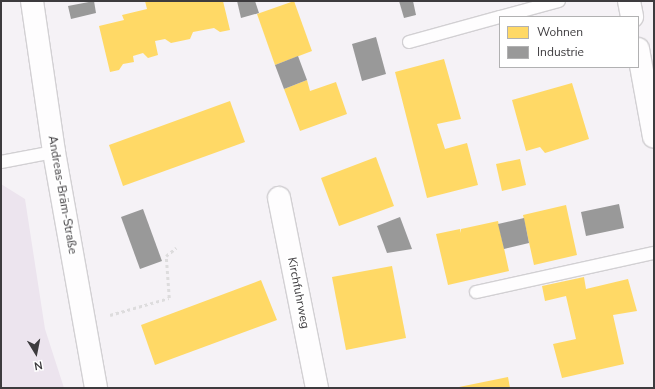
<!DOCTYPE html>
<meta charset="utf-8">
<style>
body{margin:0}
#map{position:relative;width:655px;height:389px;overflow:hidden;background:#f5f2f6;font-family:"Nunito Sans",sans-serif}
div>[style]{position:absolute}
.built>*{inset:0;background:#ece4ee}
.homes>*{inset:0;background:#ffd966}
.industry>*{inset:0;background:#999}
.path>*{height:2.5px;margin-top:-1.25px;transform-origin:0;background:repeating-linear-gradient(90deg,#dddcdd 0 3px,transparent 0 6px)}
.roads{filter:drop-shadow(1px 0 #d2d0d3) drop-shadow(-1px 0 #d2d0d3) drop-shadow(0 1px #d2d0d3) drop-shadow(0 -1px #d2d0d3)}
.lane>*{height:12px;margin:-6px;padding:0 6px;transform-origin:6px;border-radius:6px;background:#fefdfe}
.street>*{height:22px;margin:-11px;padding:0 11px;transform-origin:11px;border-radius:11px;background:#fefdfe}
.secondary>*{height:22px;margin:-11px;padding:0 11px;transform-origin:11px;border-radius:11px;background:#fefdfe}
span{translate:-50% -50%;white-space:nowrap;text-align:center;line-height:1.15;-webkit-text-stroke:4px #fff;paint-order:stroke}
.street-label{font-size:12px;color:#3d3b3e}
.frame{position:absolute;inset:0;border:2px solid #3d3b3e;pointer-events:none}
.legend{position:absolute;left:499px;top:16px;width:140px;height:52px;box-sizing:border-box;background:#fff;border:1px solid #b1b1b2;margin:0;padding:5px 7px;list-style:none;font-size:12px;color:#3d3b3e}
.legend li{display:flex;align-items:center;gap:8px;height:20px}
.legend b{width:20px;border:1px solid #b1b1b2}
.north{position:absolute;left:16px;top:333px;width:40px;height:40px;-webkit-text-stroke:3px #fff;paint-order:stroke;rotate:170deg;font-size:11px;font-weight:700;line-height:16px;text-align:center;color:#3d3b3e}
.north::after{content:'';display:block;margin:auto;width:14px;height:18px;background:#3d3b3e;clip-path:polygon(50% 0,100% 100%,50% 72%,0 100%)}
</style>
<div id="map">
<div class="built">
<i style="clip-path:polygon(1px 184px,25px 199px,45px 329px,64px 388px,1px 388px)"></i>
</div>
<div class="homes">
<i style="clip-path:polygon(145px 1px,223px 1px,230px 30px,220px 32px,214px 28px,193px 32px,190px 39px,171px 43px,165px 39px,155px 41px,158px 55px,148px 58px,143px 53px,133px 56px,134px 62px,123px 64px,119px 70px,110px 72px,99px 26px,124px 20px,122px 15px,147px 9px)"></i>
<i style="clip-path:polygon(294px 1px,312px 51px,275px 65px,257px 14px)"></i>
<i style="clip-path:polygon(444px 59px,461px 119px,437px 124px,445px 149px,467px 143px,478px 185px,427px 198px,395px 72px)"></i>
<i style="clip-path:polygon(307px 80px,310px 91px,336px 82px,347px 114px,300px 131px,284px 89px)"></i>
<i style="clip-path:polygon(572px 83px,589px 139px,545px 153px,540px 147px,526px 151px,512px 100px)"></i>
<i style="clip-path:polygon(230px 101px,245px 142px,123px 186px,109px 145px)"></i>
<i style="clip-path:polygon(376px 157px,394px 206px,339px 226px,321px 178px)"></i>
<i style="clip-path:polygon(520px 159px,526px 185px,502px 191px,496px 164px)"></i>
<i style="clip-path:polygon(566px 205px,577px 255px,534px 265px,523px 215px)"></i>
<i style="clip-path:polygon(498px 221px,509px 271px,448px 285px,436px 234px,460px 229px,461px 233px,461px 229px)"></i>
<i style="clip-path:polygon(392px 266px,406px 338px,346px 350px,332px 277px)"></i>
<i style="clip-path:polygon(584px 277px,586px 289px,628px 279px,637px 311px,613px 315px,624px 364px,562px 378px,553px 344px,576px 339px,566px 296px,545px 301px,542px 286px)"></i>
<i style="clip-path:polygon(261px 280px,277px 320px,155px 365px,141px 325px)"></i>
<i style="clip-path:polygon(508px 377px,510px 388px,459px 388px,459px 387px)"></i>
</div>
<div class="industry">
<i style="clip-path:polygon(94px 1px,96px 13px,71px 19px,68px 6px)"></i>
<i style="clip-path:polygon(237px 1px,255px 1px,259px 13px,241px 18px)"></i>
<i style="clip-path:polygon(399px 1px,413px 1px,416px 15px,404px 18px)"></i>
<i style="clip-path:polygon(376px 37px,386px 74px,362px 81px,352px 44px)"></i>
<i style="clip-path:polygon(298px 56px,307px 80px,284px 89px,275px 65px)"></i>
<i style="clip-path:polygon(619px 204px,624px 228px,586px 236px,581px 212px)"></i>
<i style="clip-path:polygon(143px 209px,162px 261px,140px 269px,121px 217px)"></i>
<i style="clip-path:polygon(400px 217px,412px 249px,387px 253px,377px 226px)"></i>
<i style="clip-path:polygon(524px 218px,529px 243px,504px 249px,498px 224px)"></i>
</div>
<div class="path">
<i style="left:110px;top:315px;width:61px;rotate:-16.1deg"></i>
<i style="left:169px;top:298px;width:42px;rotate:-94.1deg"></i>
<i style="left:166px;top:256px;width:13px;rotate:-39deg"></i>
</div>
<div class="roads">
<div class="lane">
<i style="left:500px;top:17px;width:61px;rotate:-15.2deg"></i>
<i style="left:409px;top:42px;width:94px;rotate:-15.4deg"></i>
<i style="left:1px;top:162px;width:54px;rotate:-10.7deg"></i>
<i style="left:476px;top:292px;width:182px;rotate:-12.4deg"></i>
</div>
<div class="street">
<i style="left:629px;top:1px;width:16px;rotate:79deg"></i>
<i style="left:638px;top:49px;width:89px;rotate:79.7deg"></i>
<i style="left:279px;top:198px;width:194px;rotate:78.7deg"></i>
</div>
<div class="secondary">
<i style="left:32px;top:1px;width:153px;rotate:81.7deg"></i>
<i style="left:54px;top:152px;width:240px;rotate:79.9deg"></i>
</div>
</div>
<div class="street-label">
<span style="left:62px;top:195px;rotate:80deg">Andreas-Bräm-Straße</span>
<span style="left:298px;top:293px;rotate:79deg">Kirchfuhrweg</span>
</div>
<div class="frame"></div>
<ul class="legend">
<li><b style="height:11px;background:#ffd966"></b>Wohnen</li>
<li><b style="height:11px;background:#999"></b>Industrie</li>
</ul>
<div class="north">N</div>
</div>
